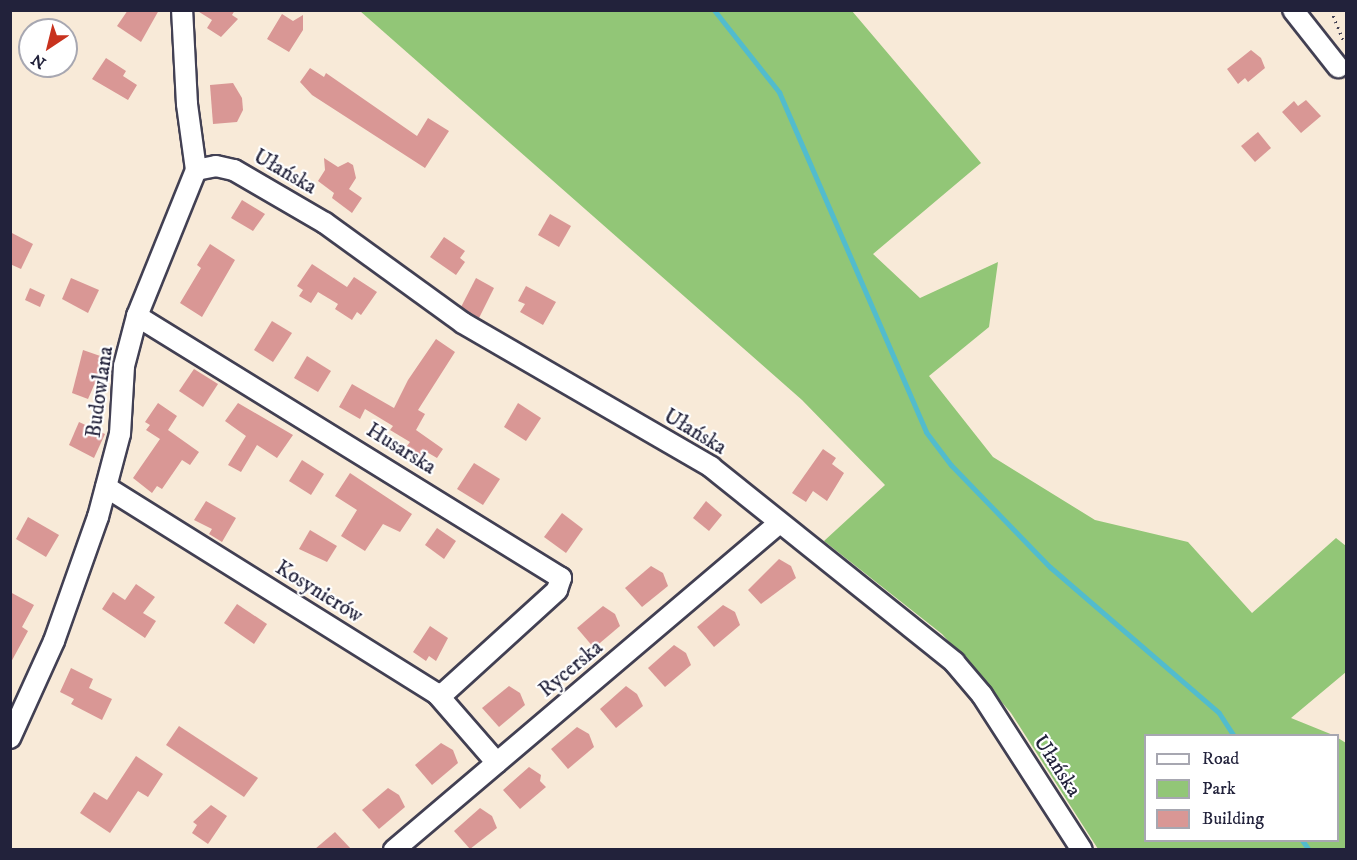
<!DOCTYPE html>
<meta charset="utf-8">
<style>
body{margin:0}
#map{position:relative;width:1357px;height:860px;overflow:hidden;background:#f8ead8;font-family:"IM FELL DW Pica",serif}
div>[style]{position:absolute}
.green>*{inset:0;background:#92c677}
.stream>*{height:5px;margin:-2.5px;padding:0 2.5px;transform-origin:2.5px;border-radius:2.5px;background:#52bccd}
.building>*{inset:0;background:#d99795}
.path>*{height:3px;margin-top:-1.5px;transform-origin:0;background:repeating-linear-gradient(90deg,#424053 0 1.5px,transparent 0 6px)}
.roads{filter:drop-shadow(2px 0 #424053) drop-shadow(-2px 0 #424053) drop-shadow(0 2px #424053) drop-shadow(0 -2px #424053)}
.minor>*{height:20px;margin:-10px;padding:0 10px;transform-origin:10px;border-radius:10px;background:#fff}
span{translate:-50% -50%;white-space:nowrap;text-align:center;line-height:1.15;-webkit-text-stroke:4.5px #fff;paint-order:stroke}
.street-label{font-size:21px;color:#22223b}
.frame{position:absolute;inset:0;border:12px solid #22223b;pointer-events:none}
.legend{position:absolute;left:1144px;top:734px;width:195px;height:108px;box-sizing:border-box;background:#fff;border:2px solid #a7a7b1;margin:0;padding:8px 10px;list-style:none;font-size:18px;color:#22223b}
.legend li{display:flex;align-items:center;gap:12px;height:30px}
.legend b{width:30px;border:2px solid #a7a7b1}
.north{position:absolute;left:18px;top:18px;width:60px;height:60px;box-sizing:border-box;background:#fff;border:2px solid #a7a7b1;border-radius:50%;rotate:215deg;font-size:16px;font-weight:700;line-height:24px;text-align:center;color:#22223b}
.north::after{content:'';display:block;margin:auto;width:21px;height:27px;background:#c8321e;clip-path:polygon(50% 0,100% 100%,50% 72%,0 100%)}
</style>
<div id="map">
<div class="green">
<i style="clip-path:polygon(360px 11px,852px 11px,981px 163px,873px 254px,920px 298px,998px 262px,989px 327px,929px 376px,993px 457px,1095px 520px,1188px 542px,1252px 613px,1336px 538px,1346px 546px,1346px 672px,1291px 718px,1333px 735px,1146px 736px,1146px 840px,1338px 840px,1338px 738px,1346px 743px,1346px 849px,1098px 849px,1011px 713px,964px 658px,942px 634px,824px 541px,885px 485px,802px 400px)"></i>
</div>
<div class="stream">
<i style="left:714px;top:10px;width:105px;rotate:51.6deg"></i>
<i style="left:779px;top:92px;width:370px;rotate:66.6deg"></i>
<i style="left:926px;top:432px;width:41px;rotate:52.9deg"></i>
<i style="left:951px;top:465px;width:142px;rotate:45.9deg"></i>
<i style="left:1050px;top:567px;width:223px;rotate:40.8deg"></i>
<i style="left:1219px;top:713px;width:27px;rotate:57deg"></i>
<i style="left:1302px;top:840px;width:12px;rotate:55deg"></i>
</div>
<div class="building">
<i style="clip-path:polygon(128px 10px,159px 10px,141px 42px,117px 26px)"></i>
<i style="clip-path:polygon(196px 10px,235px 10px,232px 15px,238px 19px,221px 37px,207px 28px,212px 20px)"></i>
<i style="clip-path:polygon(282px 14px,293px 21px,303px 15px,303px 30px,289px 52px,267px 39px)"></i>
<i style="clip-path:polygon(1251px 50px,1261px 58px,1265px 68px,1248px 82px,1245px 78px,1238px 84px,1227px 69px)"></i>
<i style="clip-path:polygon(106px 58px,126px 71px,123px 76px,137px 85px,128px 100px,92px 79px)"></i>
<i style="clip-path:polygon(310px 68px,324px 77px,326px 73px,417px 136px,428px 118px,449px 131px,425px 168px,312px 95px,300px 82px)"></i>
<i style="clip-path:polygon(233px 83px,242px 98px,243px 110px,237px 122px,213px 124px,210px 85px)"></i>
<i style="clip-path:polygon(1306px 100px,1321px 116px,1301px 133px,1282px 112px,1294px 101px,1298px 106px)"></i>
<i style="clip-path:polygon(1258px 132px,1271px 148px,1255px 162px,1241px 146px)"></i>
<i style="clip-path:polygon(324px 158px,338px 167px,348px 162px,353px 165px,356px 178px,349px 189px,362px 198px,352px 213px,332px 198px,334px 193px,318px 181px,325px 170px)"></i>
<i style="clip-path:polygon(242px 200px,265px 214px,253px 231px,231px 218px)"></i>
<i style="clip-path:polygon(550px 214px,571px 226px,559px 247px,538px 235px)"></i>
<i style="clip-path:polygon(10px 232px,33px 244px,21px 269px,10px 264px)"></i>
<i style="clip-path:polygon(444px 237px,465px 251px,460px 258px,465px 262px,456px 275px,430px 257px)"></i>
<i style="clip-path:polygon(210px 244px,235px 260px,202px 317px,180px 303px,201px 268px,197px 265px)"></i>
<i style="clip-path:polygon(312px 264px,347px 287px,354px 277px,377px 292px,361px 315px,357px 312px,352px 320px,335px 309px,338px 304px,318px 292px,311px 303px,299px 296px,303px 290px,297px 286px)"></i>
<i style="clip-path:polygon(71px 278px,99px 290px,88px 313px,62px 299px)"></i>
<i style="clip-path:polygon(476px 278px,494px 288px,479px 318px,461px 307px)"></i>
<i style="clip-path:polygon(526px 286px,556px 302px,543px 325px,520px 312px,525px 304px,518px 301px)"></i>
<i style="clip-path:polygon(30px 288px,45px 295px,40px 307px,25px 300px)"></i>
<i style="clip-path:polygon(272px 321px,292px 333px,273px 362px,254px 350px)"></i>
<i style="clip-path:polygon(436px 339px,455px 352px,418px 410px,425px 414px,416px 430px,443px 449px,437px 458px,425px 451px,422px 456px,407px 446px,410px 442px,390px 430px,393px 426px,365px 409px,360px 419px,339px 407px,352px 384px,394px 408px,408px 380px)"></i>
<i style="clip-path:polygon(83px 350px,106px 358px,88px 399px,72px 393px)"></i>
<i style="clip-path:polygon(307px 356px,331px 371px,318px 392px,294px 378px)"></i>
<i style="clip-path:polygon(194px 369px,218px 384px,203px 407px,179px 391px)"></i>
<i style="clip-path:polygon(158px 403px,177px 416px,168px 430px,199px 452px,190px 465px,182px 460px,162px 489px,157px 486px,152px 493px,133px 478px,160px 439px,146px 430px,150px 425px,145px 422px)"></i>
<i style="clip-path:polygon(238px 403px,293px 435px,277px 458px,257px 445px,241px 472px,228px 465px,246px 436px,225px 421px)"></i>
<i style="clip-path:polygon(518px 403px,541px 418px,526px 441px,504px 427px)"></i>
<i style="clip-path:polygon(79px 422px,105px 434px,94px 458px,69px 445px)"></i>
<i style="clip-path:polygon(823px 449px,836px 458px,832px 464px,844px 473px,827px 501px,813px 491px,806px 502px,792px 493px)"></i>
<i style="clip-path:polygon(302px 460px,324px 474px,311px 495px,289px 481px)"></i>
<i style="clip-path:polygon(474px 463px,500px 479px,483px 505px,457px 489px)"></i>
<i style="clip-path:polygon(350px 473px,412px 514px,400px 532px,383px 524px,365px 551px,341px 536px,357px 510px,335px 496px)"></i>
<i style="clip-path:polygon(206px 501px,236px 518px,222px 542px,209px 534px,212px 529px,194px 520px)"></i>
<i style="clip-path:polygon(706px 501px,722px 515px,709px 531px,693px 518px)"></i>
<i style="clip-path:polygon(562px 513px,583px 529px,566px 553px,544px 537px)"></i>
<i style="clip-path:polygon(28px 517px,59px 535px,46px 557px,16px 539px)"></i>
<i style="clip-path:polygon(437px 528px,456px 541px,444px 559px,425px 545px)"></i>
<i style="clip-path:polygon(310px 530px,337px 546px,327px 562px,299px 549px)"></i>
<i style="clip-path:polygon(779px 559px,791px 566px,796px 578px,761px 604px,748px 590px)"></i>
<i style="clip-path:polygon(651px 566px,663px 573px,668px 586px,642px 607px,625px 588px)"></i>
<i style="clip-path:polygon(136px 584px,155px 597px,143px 613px,156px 621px,145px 638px,102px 609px,113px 592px,125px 600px)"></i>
<i style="clip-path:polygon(10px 592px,34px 605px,22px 627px,28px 631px,10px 664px)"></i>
<i style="clip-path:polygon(237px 604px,267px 624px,254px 644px,224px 623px)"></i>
<i style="clip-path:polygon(723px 605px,735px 612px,740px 625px,714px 647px,697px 627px)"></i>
<i style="clip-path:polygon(603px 606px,615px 614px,620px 626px,594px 648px,577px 628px)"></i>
<i style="clip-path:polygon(430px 626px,448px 638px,436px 661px,429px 656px,426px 661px,413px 652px)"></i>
<i style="clip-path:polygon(674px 645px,686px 653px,691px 665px,665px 687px,648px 668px)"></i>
<i style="clip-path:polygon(71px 668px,93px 679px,89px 688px,112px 699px,102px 720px,71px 704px,74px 699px,60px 692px)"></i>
<i style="clip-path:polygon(509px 686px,520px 693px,525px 705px,499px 727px,482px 708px)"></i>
<i style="clip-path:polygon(626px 686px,637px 694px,643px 706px,616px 728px,600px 709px)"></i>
<i style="clip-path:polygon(179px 726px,258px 778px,244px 797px,166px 745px)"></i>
<i style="clip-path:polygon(577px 727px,589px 734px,594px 747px,568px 769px,551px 749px)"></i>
<i style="clip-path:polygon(441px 743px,453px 750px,458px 763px,432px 785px,415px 765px)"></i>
<i style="clip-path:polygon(136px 756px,163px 774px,148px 797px,138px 791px,110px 833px,80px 813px,94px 792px,107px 800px)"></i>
<i style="clip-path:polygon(529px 767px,541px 775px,540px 781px,546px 787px,520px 809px,503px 790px)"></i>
<i style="clip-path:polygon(388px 788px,399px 795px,405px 807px,379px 829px,362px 810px)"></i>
<i style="clip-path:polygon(211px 805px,227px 816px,208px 844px,192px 833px,197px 825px,193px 822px)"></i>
<i style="clip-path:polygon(480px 808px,492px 816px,497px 828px,470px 849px,454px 831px)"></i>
<i style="clip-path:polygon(335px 832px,351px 849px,315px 849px)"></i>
</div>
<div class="path">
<i style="left:1331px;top:10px;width:35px;rotate:68deg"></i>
</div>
<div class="roads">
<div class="minor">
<i style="left:1293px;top:10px;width:73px;rotate:51.7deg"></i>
<i style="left:196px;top:170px;width:20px;rotate:-11deg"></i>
<i style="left:216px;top:166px;width:18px;rotate:13deg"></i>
<i style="left:234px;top:170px;width:105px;rotate:30.2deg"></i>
<i style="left:325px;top:223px;width:170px;rotate:35.9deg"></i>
<i style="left:463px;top:323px;width:287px;rotate:30.1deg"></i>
<i style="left:711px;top:467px;width:312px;rotate:38.7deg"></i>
<i style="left:954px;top:662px;width:43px;rotate:49.7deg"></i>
<i style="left:982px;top:695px;width:184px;rotate:57.2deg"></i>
<i style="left:106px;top:487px;width:390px;rotate:32deg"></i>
<i style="left:437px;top:694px;width:7px;rotate:-8deg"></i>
<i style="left:444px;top:693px;width:153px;rotate:-42.3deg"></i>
<i style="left:557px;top:590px;width:13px;rotate:-72deg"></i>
<i style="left:561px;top:578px;width:498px;rotate:-148.3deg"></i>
<i style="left:437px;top:694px;width:91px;rotate:49deg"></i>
<i style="left:10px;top:738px;width:107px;rotate:-65.6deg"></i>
<i style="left:54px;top:641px;width:132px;rotate:-70.5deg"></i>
<i style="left:98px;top:517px;width:86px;rotate:-75.2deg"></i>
<i style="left:120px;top:434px;width:68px;rotate:-86.6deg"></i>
<i style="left:124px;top:366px;width:52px;rotate:-75.4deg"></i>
<i style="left:137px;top:316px;width:157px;rotate:-68deg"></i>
<i style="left:196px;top:170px;width:67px;rotate:-97.8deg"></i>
<i style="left:187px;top:104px;width:94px;rotate:-93deg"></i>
<i style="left:394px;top:850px;width:504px;rotate:-40.33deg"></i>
</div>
</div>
<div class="street-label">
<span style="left:285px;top:172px;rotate:30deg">Ułańska</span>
<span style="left:100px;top:392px;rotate:-82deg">Budowlana</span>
<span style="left:695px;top:432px;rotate:31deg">Ułańska</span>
<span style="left:401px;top:449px;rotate:32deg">Husarska</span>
<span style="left:319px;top:592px;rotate:32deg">Kosynierów</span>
<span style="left:571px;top:669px;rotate:-40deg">Rycerska</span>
<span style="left:1057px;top:766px;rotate:57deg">Ułańska</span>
</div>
<div class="frame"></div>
<ul class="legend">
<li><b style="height:8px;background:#fff"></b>Road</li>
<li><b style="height:16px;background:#92c677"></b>Park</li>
<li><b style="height:16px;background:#d99795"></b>Building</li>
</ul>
<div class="north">N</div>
</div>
